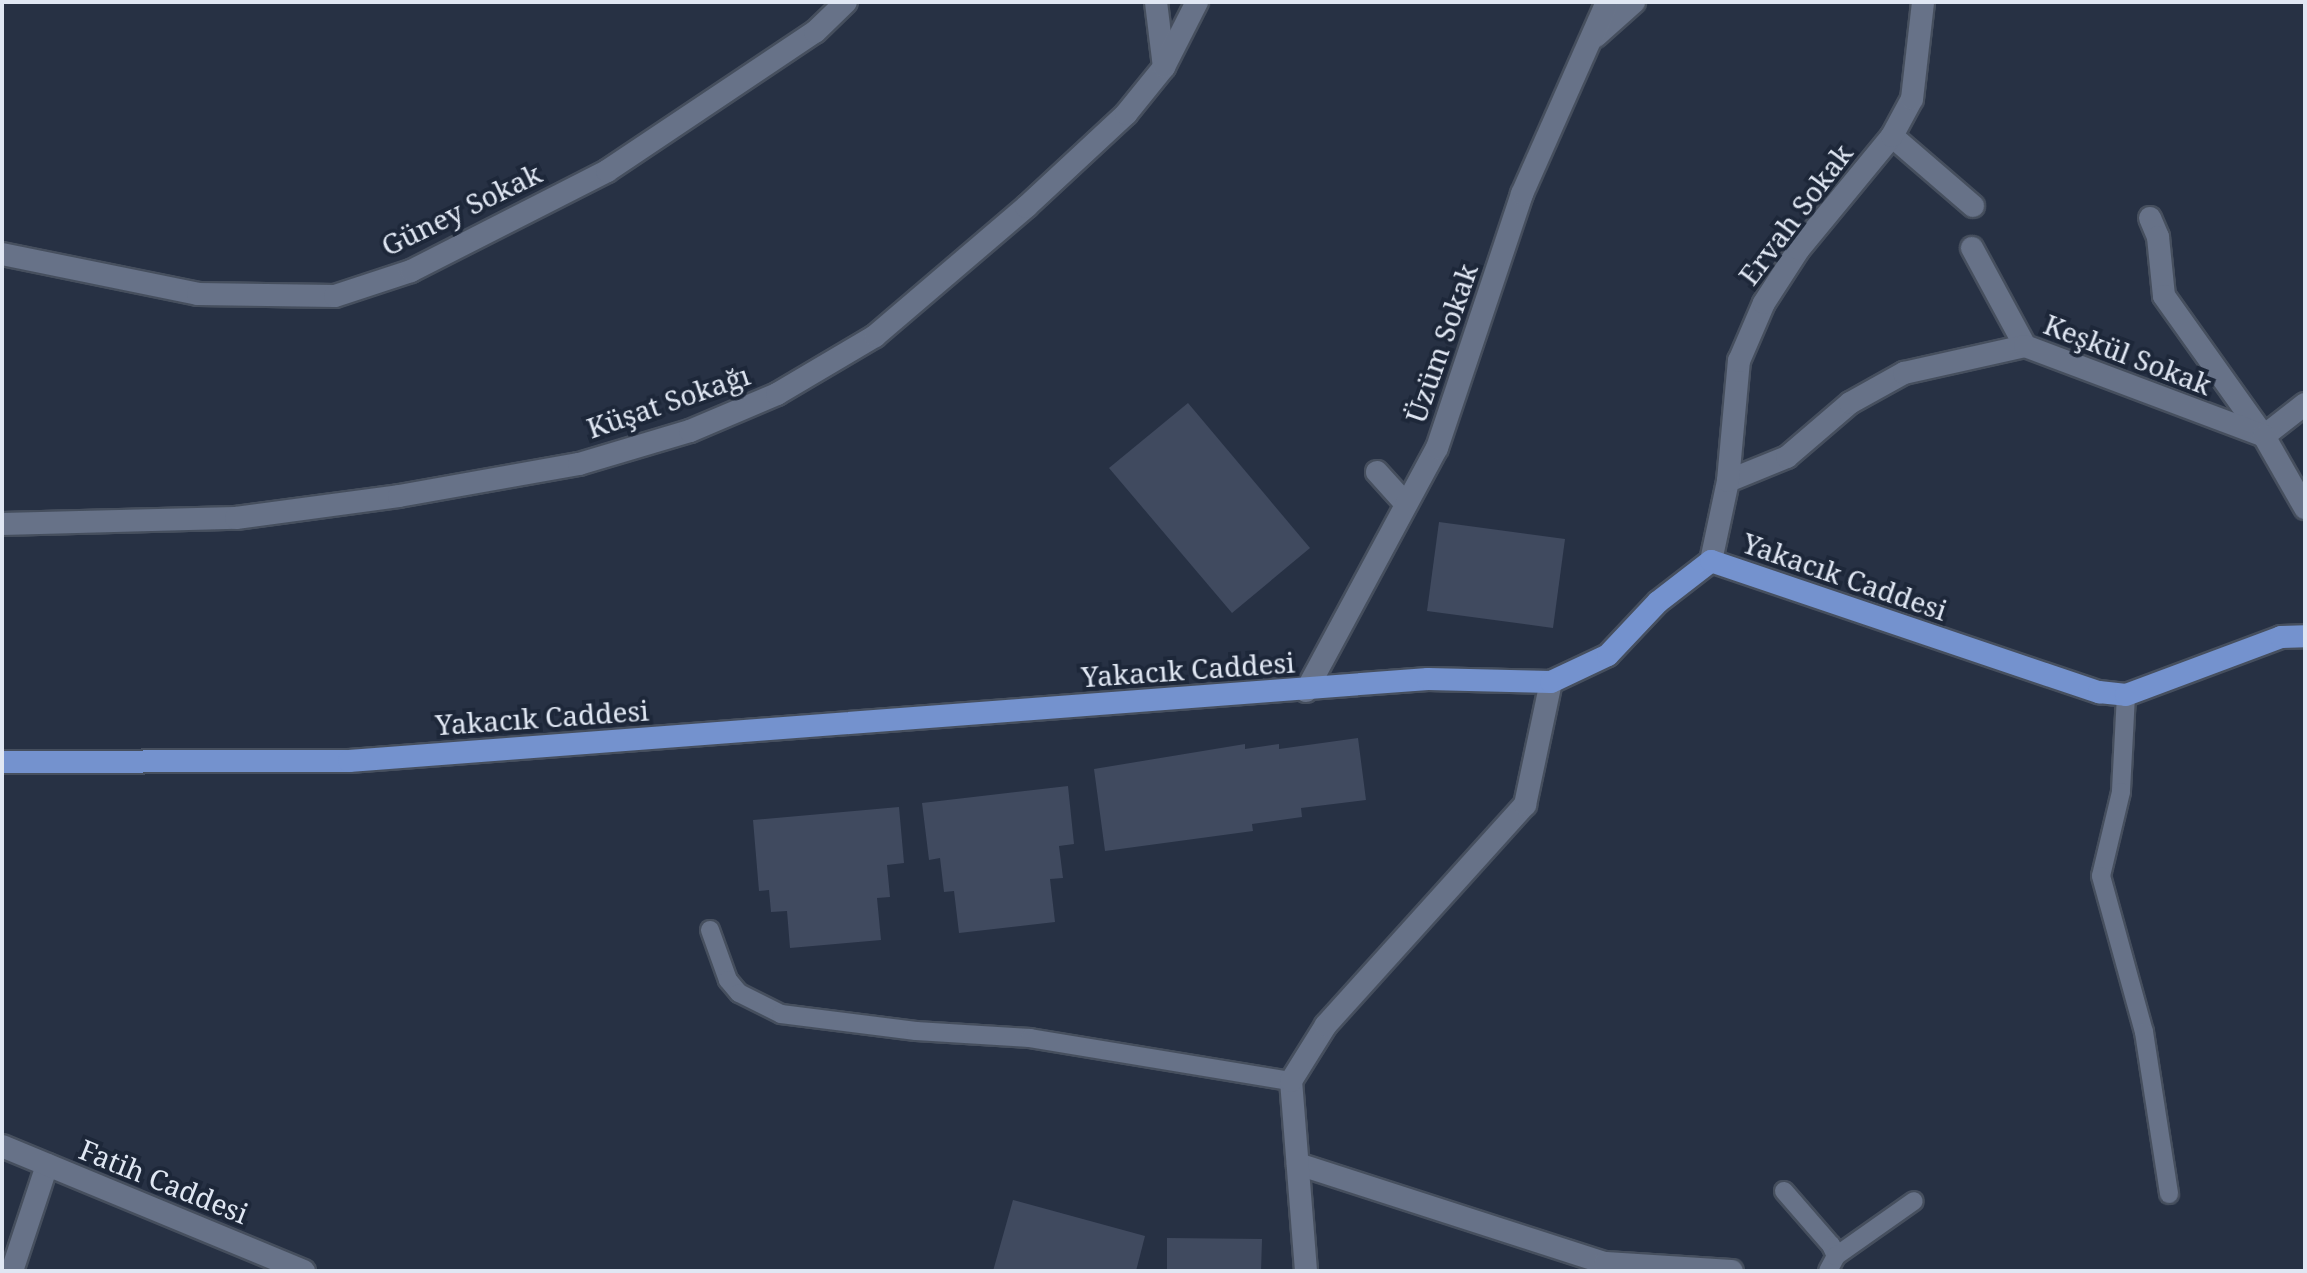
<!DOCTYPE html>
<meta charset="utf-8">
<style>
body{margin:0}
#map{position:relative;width:2307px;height:1273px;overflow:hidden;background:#273144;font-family:"Noto Serif",serif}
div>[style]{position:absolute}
.building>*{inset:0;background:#404a5f}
.roads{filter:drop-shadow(2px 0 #464f5e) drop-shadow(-2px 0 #464f5e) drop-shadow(0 2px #464f5e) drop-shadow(0 -2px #464f5e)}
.service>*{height:18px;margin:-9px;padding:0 9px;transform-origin:9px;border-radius:9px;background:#677288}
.minor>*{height:22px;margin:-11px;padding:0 11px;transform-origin:11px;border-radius:11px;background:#677288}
.tertiary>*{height:22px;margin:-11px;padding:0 11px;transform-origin:11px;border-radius:11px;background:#677288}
.primary>*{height:22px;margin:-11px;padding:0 11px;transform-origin:11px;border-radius:11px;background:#7492ce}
span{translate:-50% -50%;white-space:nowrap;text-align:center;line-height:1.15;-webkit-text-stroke:8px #1d2739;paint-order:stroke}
.street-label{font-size:28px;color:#e0e7f3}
.frame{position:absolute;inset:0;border:4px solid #e0e7f3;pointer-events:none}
</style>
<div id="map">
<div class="building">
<i style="clip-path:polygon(1188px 403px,1310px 548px,1232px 613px,1109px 468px)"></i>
<i style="clip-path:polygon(1439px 522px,1565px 539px,1553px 628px,1427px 611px)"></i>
<i style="clip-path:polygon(1358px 738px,1366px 800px,1301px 808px,1302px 817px,1252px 824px,1253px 831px,1105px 851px,1094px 769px,1245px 744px,1245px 749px,1279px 744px,1279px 749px)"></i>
<i style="clip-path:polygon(1068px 786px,1074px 844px,1059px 846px,1063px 878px,1050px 879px,1055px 922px,959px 933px,954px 891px,944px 892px,940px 858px,929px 860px,922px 803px)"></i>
<i style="clip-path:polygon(899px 807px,904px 863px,887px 865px,890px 897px,877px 898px,881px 940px,790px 948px,787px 911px,771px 912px,769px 890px,759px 891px,753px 820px)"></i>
<i style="clip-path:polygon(1013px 1200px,1145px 1236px,1136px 1271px,993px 1271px)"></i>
<i style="clip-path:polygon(1167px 1238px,1262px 1239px,1261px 1271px,1167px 1271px)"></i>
</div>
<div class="roads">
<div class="service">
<i style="left:2126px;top:695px;width:97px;rotate:93deg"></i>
<i style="left:2121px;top:792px;width:86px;rotate:103.4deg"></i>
<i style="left:2101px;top:876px;width:162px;rotate:74.6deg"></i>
<i style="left:2144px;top:1032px;width:164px;rotate:81.2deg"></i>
<i style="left:710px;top:930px;width:53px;rotate:70.2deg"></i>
<i style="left:728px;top:980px;width:17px;rotate:50deg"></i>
<i style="left:739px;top:993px;width:47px;rotate:26.6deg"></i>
<i style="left:781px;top:1014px;width:136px;rotate:7.2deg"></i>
<i style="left:916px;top:1031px;width:114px;rotate:3.5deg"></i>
<i style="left:1030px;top:1038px;width:265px;rotate:9.4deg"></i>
<i style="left:1784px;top:1191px;width:72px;rotate:49deg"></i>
<i style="left:1831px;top:1245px;width:12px;rotate:66deg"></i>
<i style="left:1836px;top:1256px;width:17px;rotate:118deg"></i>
<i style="left:1836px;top:1256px;width:95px;rotate:-35.2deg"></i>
</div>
<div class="minor">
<i style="left:1156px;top:2px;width:65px;rotate:83deg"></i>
<i style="left:1596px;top:36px;width:51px;rotate:-41.8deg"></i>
<i style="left:1892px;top:136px;width:107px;rotate:40.8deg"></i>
<i style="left:2150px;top:218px;width:21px;rotate:67deg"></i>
<i style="left:2158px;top:237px;width:59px;rotate:84.2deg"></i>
<i style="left:2164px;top:296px;width:172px;rotate:54.5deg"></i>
<i style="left:2264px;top:436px;width:52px;rotate:-38deg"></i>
<i style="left:1972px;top:248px;width:111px;rotate:61.6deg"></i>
<i style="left:2px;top:254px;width:200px;rotate:11.5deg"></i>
<i style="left:198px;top:294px;width:137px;rotate:0.8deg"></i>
<i style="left:335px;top:296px;width:80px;rotate:-18.2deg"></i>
<i style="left:411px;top:271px;width:220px;rotate:-27deg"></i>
<i style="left:607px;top:171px;width:250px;rotate:-33.8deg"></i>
<i style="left:815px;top:32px;width:43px;rotate:-44.1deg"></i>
<i style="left:1377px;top:472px;width:40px;rotate:48deg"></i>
<i style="left:1728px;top:481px;width:64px;rotate:-22.1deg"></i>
<i style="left:1787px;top:457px;width:83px;rotate:-40.6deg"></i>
<i style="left:1850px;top:403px;width:62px;rotate:-29.1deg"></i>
<i style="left:1904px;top:373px;width:124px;rotate:-12.6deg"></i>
<i style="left:2025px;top:346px;width:255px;rotate:20.6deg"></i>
<i style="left:2264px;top:436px;width:83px;rotate:60.3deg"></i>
<i style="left:2px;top:524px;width:234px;rotate:-1.5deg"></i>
<i style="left:236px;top:518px;width:164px;rotate:-7.7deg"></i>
<i style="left:399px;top:496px;width:183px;rotate:-10.1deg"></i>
<i style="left:579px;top:464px;width:116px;rotate:-16.6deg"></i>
<i style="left:690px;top:431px;width:95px;rotate:-23deg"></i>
<i style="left:777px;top:394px;width:114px;rotate:-30.6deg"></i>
<i style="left:875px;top:336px;width:199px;rotate:-40.5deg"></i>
<i style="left:1026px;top:207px;width:137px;rotate:-42.9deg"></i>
<i style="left:1126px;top:114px;width:60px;rotate:-51deg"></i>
<i style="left:1164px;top:67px;width:73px;rotate:-63.1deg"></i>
<i style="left:1711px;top:561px;width:82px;rotate:-78deg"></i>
<i style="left:1728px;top:481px;width:121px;rotate:-84.8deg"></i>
<i style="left:1739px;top:361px;width:63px;rotate:-66.7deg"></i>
<i style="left:1764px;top:303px;width:64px;rotate:-57.1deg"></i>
<i style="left:1799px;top:249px;width:146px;rotate:-50.5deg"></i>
<i style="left:1892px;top:136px;width:42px;rotate:-61.6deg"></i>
<i style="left:1912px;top:99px;width:98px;rotate:-83.5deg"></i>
<i style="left:1306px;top:691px;width:276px;rotate:-61.7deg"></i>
<i style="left:1437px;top:448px;width:268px;rotate:-71.5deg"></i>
<i style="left:1522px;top:194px;width:210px;rotate:-66.1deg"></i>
<i style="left:1298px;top:1164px;width:323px;rotate:17.9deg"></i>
<i style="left:1605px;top:1263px;width:127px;rotate:3.6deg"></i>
<i style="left:12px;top:1271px;width:112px;rotate:-71.7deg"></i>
</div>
<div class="tertiary">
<i style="left:2px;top:1146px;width:327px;rotate:22.5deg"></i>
<i style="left:1306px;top:1271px;width:191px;rotate:-94.5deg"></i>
<i style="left:1291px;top:1081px;width:66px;rotate:-58deg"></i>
<i style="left:1326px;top:1025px;width:297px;rotate:-47.9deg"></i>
<i style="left:1525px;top:805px;width:126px;rotate:-78.1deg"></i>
</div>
<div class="primary">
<i style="left:2px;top:762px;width:347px;rotate:-0.2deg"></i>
<i style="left:349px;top:761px;width:1082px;rotate:-4.35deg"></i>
<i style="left:1428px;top:679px;width:123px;rotate:1.4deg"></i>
<i style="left:1551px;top:682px;width:63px;rotate:-25.3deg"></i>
<i style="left:1608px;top:655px;width:73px;rotate:-46.7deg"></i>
<i style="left:1658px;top:602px;width:67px;rotate:-37.7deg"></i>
<i style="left:1711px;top:561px;width:410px;rotate:18.7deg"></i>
<i style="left:2099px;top:692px;width:27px;rotate:6deg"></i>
<i style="left:2126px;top:695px;width:165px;rotate:-20.5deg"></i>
<i style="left:2281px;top:637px;width:24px;rotate:-2deg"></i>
</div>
</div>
<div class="street-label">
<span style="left:461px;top:209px;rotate:-26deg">Güney Sokak</span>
<span style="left:1795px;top:214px;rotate:-53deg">Ervah Sokak</span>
<span style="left:1441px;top:343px;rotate:-71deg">Üzüm Sokak</span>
<span style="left:2128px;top:354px;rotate:21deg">Keşkül Sokak</span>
<span style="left:668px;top:401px;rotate:-19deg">Küşat Sokağı</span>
<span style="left:1845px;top:576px;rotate:19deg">Yakacık Caddesi</span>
<span style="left:1188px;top:669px;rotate:-4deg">Yakacık Caddesi</span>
<span style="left:542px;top:717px;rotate:-4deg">Yakacık Caddesi</span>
<span style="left:164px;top:1181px;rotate:22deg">Fatih Caddesi</span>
</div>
<div class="frame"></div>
</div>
